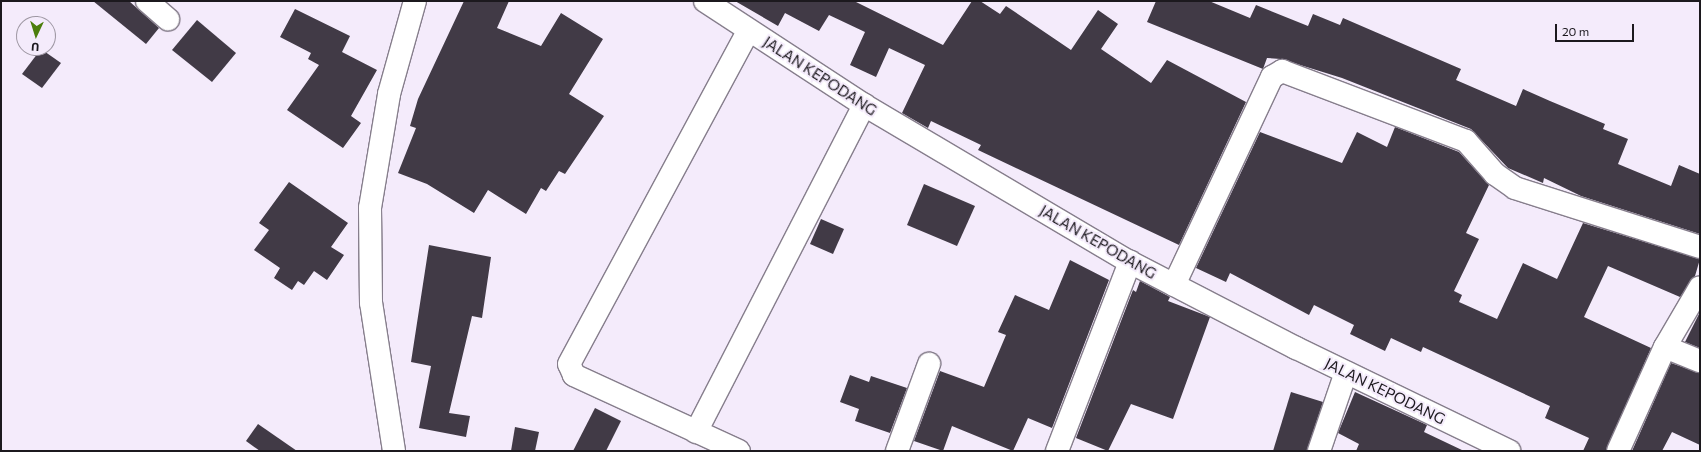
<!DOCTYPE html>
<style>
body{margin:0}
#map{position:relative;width:1701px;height:452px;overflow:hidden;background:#f4ebfb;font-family:Commissioner,sans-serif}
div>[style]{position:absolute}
.building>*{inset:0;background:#413a46}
.roads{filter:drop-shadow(1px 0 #867e8c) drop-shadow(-1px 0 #867e8c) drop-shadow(0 1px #867e8c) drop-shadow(0 -1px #867e8c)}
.minor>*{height:22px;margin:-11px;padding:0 11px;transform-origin:11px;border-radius:11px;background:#fff}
.tertiary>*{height:22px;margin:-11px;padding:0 11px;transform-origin:11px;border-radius:11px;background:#fff}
span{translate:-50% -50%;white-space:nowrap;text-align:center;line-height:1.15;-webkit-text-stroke:4px #f4ebfb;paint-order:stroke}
.street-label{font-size:15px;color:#1c191e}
.frame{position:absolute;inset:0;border:2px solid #1c191e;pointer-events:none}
.north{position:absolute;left:16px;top:16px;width:40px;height:40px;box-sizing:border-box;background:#f4ebfb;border:1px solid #9e97a3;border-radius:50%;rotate:184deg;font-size:11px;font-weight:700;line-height:16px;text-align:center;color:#1c191e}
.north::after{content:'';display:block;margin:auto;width:14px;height:18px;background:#4c7e0c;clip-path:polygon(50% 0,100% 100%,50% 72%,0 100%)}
.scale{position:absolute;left:1555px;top:24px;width:79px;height:18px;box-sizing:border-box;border:2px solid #1c191e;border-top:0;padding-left:5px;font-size:12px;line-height:14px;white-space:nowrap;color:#1c191e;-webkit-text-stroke:3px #f4ebfb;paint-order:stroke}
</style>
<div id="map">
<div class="building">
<i style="clip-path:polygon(93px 1px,129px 1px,159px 28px,146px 44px)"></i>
<i style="clip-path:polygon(464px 1px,509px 1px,497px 28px,541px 46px,561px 13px,603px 39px,569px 94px,604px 116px,565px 174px,559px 171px,546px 191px,541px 188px,526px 214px,488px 190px,474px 213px,427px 184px,398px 173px,416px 128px,410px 126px,418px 99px)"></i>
<i style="clip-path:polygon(735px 1px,854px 1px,943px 45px,972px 1px,980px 1px,1000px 14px,1006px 6px,1071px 50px,1098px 10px,1118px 24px,1101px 49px,1151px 83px,1167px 60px,1246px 102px,1179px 245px,978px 150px,981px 145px,931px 121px,928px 128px,902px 113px,925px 65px,889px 48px,876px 77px,850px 65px,865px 32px,829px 15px,819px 31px,785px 13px,778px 26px)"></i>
<i style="clip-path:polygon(1156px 1px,1209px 1px,1250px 18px,1256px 5px,1308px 26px,1313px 14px,1340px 25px,1343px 18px,1461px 69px,1456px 80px,1516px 106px,1523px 89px,1550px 101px,1605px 124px,1603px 129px,1628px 139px,1618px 164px,1671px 186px,1679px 165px,1700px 174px,1700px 234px,1581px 196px,1544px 178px,1543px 183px,1508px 168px,1471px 129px,1342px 78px,1281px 59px,1267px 58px,1263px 69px,1147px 22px)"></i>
<i style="clip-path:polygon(295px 9px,350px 36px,342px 52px,377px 70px,351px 116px,361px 123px,343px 148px,287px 110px,319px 65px,308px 59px,311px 53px,280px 37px)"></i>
<i style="clip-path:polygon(197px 20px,236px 53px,212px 82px,172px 50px)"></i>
<i style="clip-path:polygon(41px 49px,61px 63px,42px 88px,22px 74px)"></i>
<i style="clip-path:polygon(1395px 127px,1459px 152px,1489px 185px,1466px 233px,1479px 239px,1454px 291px,1462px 295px,1459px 302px,1497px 319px,1523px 263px,1557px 279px,1583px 223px,1700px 259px,1695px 276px,1680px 297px,1608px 266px,1584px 317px,1651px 348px,1606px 451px,1583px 451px,1589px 438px,1545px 418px,1550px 406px,1423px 347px,1421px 352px,1391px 338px,1385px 351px,1350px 334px,1354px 325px,1314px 305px,1309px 315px,1230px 273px,1226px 282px,1196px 268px,1260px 132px,1342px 163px,1357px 132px,1387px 147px)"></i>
<i style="clip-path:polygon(289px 182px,348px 223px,331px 247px,344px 255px,327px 280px,314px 271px,304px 285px,298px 281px,292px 290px,274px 278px,280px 268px,254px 250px,269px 230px,259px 223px)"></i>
<i style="clip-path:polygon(924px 184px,975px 206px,957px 246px,907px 225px)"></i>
<i style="clip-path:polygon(821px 219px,844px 229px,833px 254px,810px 244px)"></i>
<i style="clip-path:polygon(429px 245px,491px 257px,482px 318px,472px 316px,449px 413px,470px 416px,466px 437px,419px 428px,431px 366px,411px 362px)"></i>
<i style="clip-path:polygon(1070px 260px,1109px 280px,1052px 428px,1028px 418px,1013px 451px,952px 426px,943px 451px,914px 441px,940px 371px,984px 387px,1006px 335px,998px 332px,1015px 295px,1049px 310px)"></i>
<i style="clip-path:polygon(1140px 281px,1170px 297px,1168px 301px,1210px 317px,1173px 419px,1131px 404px,1108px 451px,1076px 438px,1133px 290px,1136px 292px)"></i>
<i style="clip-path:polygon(1700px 312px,1700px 348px,1685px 342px)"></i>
<i style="clip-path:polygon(1671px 363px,1700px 373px,1700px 445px,1672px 432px,1662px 451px,1632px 451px)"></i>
<i style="clip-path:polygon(850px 375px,869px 382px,871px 376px,907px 388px,890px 433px,855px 421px,859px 409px,840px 402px)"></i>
<i style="clip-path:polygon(1291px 392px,1323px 402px,1307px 451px,1273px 451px)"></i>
<i style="clip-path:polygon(1355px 392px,1427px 425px,1424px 432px,1464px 451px,1356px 451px,1359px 444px,1338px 433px)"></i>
<i style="clip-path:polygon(595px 408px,621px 421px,606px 451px,573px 451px)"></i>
<i style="clip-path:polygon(258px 424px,297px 451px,260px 451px,246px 441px)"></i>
<i style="clip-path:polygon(515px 427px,539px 432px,535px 451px,511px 451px)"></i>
</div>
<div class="roads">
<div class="minor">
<i style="left:147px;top:1px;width:28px;rotate:41deg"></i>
<i style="left:1174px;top:285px;width:230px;rotate:-64.8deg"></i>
<i style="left:1272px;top:77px;width:12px;rotate:-31deg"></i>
<i style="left:1282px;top:71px;width:197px;rotate:20.8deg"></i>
<i style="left:1466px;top:141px;width:44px;rotate:48.7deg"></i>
<i style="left:1495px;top:174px;width:24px;rotate:35deg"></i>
<i style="left:1515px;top:188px;width:194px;rotate:17.7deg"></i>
<i style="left:1665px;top:347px;width:38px;rotate:22deg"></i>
<i style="left:696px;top:432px;width:368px;rotate:-62.8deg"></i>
<i style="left:394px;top:451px;width:150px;rotate:-98.8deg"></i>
<i style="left:371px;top:303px;width:95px;rotate:-90.6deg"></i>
<i style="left:370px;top:208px;width:116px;rotate:-80.5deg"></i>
<i style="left:389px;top:94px;width:97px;rotate:-74.4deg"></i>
<i style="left:739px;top:451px;width:182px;rotate:-155.3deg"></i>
<i style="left:574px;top:375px;width:12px;rotate:-114deg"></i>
<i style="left:569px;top:364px;width:379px;rotate:-61.7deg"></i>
<i style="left:897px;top:451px;width:93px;rotate:-69.8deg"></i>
<i style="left:1057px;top:451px;width:203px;rotate:-68.9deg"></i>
<i style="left:1319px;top:451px;width:83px;rotate:-71.1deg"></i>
<i style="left:1618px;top:451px;width:114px;rotate:-65.7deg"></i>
<i style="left:1665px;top:347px;width:69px;rotate:-59.7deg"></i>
</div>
<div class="tertiary">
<i style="left:705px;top:1px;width:190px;rotate:33.2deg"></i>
<i style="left:864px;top:105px;width:309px;rotate:30.6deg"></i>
<i style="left:1130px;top:262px;width:187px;rotate:27.4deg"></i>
<i style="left:1296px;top:348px;width:237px;rotate:25.8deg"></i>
</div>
</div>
<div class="street-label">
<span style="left:820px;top:76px;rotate:33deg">JALAN KEPODANG</span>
<span style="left:1098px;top:242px;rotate:30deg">JALAN KEPODANG</span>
<span style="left:1385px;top:391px;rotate:26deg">JALAN KEPODANG</span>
</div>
<div class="frame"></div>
<div class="north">U</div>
<div class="scale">20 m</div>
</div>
